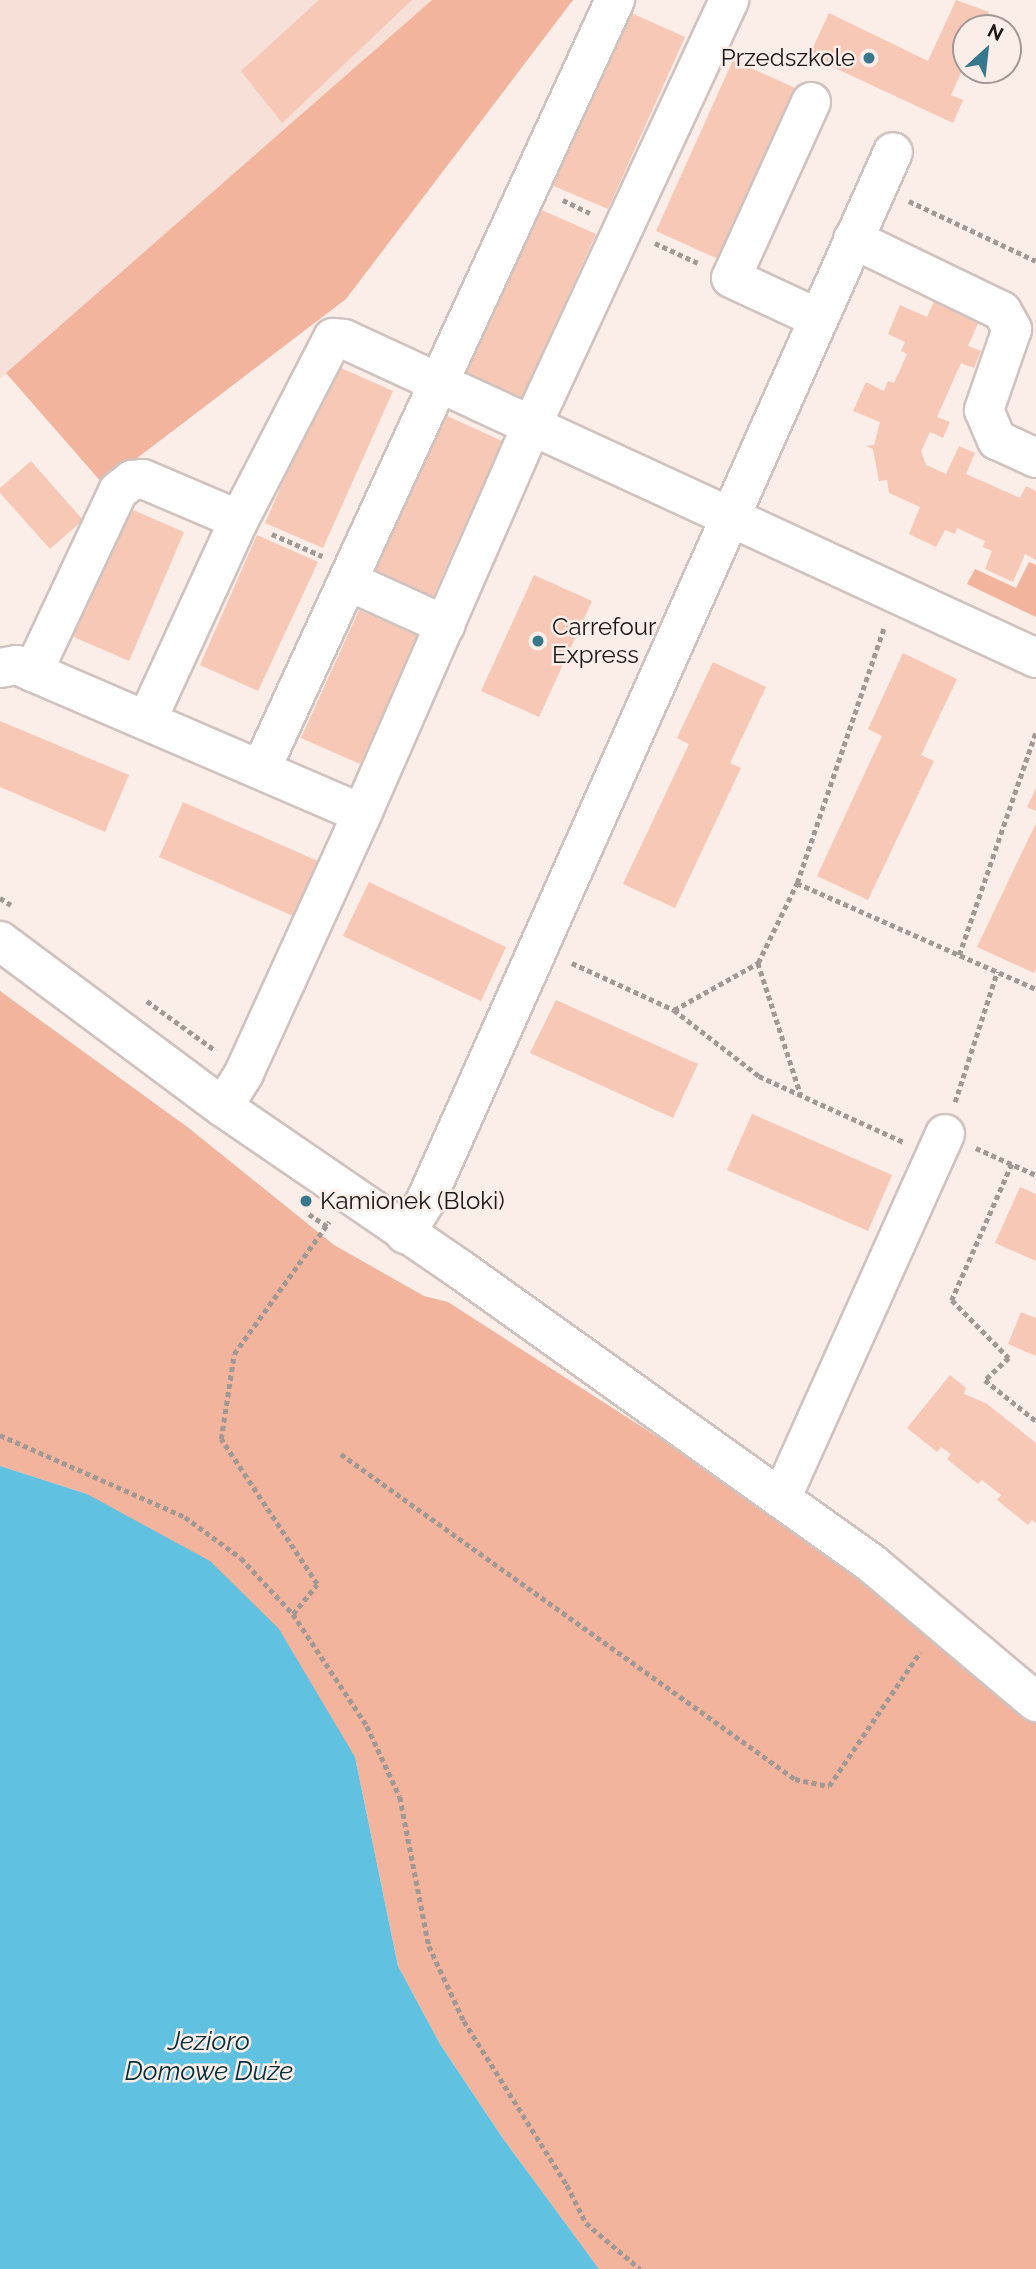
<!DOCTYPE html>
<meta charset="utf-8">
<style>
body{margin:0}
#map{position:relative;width:1036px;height:2269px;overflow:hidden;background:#fbede8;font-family:Raleway,sans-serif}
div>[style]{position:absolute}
.built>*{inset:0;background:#f6e0d8}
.green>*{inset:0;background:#f3b49d}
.water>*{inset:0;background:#60c1e0}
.building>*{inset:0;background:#f8c8b6}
.path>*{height:4.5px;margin-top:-2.25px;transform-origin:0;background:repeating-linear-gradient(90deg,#a29894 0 5px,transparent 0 8.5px)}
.roads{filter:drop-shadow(2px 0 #d0c2be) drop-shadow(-2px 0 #d0c2be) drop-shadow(0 2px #d0c2be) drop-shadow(0 -2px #d0c2be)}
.minor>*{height:38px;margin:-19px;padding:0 19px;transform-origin:19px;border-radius:19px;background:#fff}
.dots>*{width:19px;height:19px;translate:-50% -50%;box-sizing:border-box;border:4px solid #fbede8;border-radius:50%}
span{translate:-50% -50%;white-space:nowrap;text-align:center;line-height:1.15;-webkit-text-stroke:5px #fbede8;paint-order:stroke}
.poi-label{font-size:24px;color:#1c1716}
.right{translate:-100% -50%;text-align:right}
.left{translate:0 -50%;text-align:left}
.water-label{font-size:26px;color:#002f3c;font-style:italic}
.north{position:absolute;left:952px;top:14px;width:70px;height:70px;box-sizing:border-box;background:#fbede8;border:2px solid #a29794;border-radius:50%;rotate:27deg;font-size:19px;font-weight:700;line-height:28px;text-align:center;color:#1c1716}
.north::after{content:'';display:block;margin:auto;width:24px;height:32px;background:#38788c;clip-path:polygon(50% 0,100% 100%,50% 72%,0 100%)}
</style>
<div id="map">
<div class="built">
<i style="clip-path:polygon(0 0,432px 0,0 379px)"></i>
</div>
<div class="green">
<i style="clip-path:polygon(432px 0,573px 0,346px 299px,103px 484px,6px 373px)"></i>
<i style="clip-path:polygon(1029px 562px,1036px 565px,1036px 617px,967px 584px,975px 569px,1016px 588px)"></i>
<i style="clip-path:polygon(0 991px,190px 1129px,334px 1245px,424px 1296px,448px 1302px,850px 1561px,1036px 1718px,1036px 2269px,599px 2269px,502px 2137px,440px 2044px,398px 1966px,355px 1757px,87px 1494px,0 1466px)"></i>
</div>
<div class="water">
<i style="clip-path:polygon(0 1466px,87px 1494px,210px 1561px,279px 1629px,355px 1757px,398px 1966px,440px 2044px,502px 2137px,599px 2269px,0 2269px)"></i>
</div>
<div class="building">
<i style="clip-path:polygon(319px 0,412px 0,282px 123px,241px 71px)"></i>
<i style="clip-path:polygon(956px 0,989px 12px,982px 28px,966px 28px,966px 62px,951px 95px,963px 100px,953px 123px,809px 56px,829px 13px,928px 61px)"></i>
<i style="clip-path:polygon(627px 11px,685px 37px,608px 209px,549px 184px)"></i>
<i style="clip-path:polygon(733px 60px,795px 88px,718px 259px,656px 231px)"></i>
<i style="clip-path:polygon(537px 208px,596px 234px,518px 408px,459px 382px)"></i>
<i style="clip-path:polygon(937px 295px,982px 314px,968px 346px,981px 351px,974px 368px,961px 363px,937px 417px,950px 422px,943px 438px,930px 432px,921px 451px,926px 465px,946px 474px,959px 446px,975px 453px,966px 474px,1020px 498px,1026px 486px,1036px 491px,1036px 560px,1025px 554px,1013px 582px,985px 569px,992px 551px,983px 547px,985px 541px,957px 528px,955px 534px,945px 530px,936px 547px,909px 534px,920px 507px,889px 493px,887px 480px,879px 481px,873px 449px,866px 446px,874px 445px,880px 422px,853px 411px,866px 382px,884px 391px,888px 381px,894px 383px,907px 354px,901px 351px,905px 342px,888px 334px,900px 305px,927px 317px)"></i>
<i style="clip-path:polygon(334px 365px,393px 391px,323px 548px,265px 523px)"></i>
<i style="clip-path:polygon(445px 415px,502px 441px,433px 597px,375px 571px)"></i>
<i style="clip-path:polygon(31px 461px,83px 520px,50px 549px,0 493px,0 488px)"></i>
<i style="clip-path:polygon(124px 506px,184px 532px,129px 661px,69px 635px)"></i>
<i style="clip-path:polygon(257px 535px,318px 562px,258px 691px,200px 665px)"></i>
<i style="clip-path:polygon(534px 575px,592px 601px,539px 717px,481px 691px)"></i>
<i style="clip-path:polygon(359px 610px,418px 636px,360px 764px,301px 738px)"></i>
<i style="clip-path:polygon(903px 653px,957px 679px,921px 755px,934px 761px,868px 900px,817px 876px,882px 736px,868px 729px)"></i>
<i style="clip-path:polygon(713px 662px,766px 687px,730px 763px,741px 768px,675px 908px,623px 884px,689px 744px,677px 738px)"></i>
<i style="clip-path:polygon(0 721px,129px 775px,105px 832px,0 787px)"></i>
<i style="clip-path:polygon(1036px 788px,1036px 811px,1027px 807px)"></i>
<i style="clip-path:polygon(183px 802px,318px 861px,293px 916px,159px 857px)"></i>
<i style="clip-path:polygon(1036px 823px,1036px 968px,1034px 973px,977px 947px)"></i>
<i style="clip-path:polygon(369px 882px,506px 947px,481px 1001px,343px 936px)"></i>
<i style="clip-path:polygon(556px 1000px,698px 1064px,673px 1118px,530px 1053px)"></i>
<i style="clip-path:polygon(752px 1114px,892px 1175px,868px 1231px,727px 1170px)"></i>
<i style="clip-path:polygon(1020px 1187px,1036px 1194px,1036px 1261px,995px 1243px)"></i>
<i style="clip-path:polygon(1021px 1312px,1036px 1318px,1036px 1356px,1008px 1344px)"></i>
<i style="clip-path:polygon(950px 1375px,966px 1388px,964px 1394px,986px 1403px,1036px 1443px,1036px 1523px,1032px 1520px,1028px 1525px,997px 1500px,1001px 1495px,982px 1480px,978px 1484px,947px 1459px,951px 1454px,941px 1447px,937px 1452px,907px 1428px)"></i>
</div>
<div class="path">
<i style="left:563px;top:200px;width:30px;rotate:26deg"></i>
<i style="left:909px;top:201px;width:140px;rotate:25.3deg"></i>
<i style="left:655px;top:243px;width:47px;rotate:24.9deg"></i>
<i style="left:272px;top:534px;width:55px;rotate:23.7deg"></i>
<i style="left:797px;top:883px;width:261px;rotate:23.9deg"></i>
<i style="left:0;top:898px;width:13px;rotate:32deg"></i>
<i style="left:959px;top:955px;width:236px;rotate:-71deg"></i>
<i style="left:572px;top:963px;width:112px;rotate:24.7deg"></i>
<i style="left:674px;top:1010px;width:108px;rotate:37.8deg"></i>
<i style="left:759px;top:1076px;width:159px;rotate:24.5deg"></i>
<i style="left:758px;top:963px;width:139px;rotate:72deg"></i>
<i style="left:147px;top:1001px;width:85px;rotate:35.9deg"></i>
<i style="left:674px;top:1010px;width:96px;rotate:-29.2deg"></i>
<i style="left:758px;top:963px;width:89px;rotate:-64deg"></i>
<i style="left:797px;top:883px;width:270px;rotate:-71.2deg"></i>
<i style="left:955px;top:1102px;width:137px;rotate:-72.1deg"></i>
<i style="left:976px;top:1148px;width:66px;rotate:24.2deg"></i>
<i style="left:1012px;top:1164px;width:149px;rotate:113.8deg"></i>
<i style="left:952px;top:1300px;width:81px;rotate:45.5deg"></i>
<i style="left:1009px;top:1358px;width:33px;rotate:137deg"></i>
<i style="left:985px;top:1380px;width:65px;rotate:38.8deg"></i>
<i style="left:309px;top:1214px;width:23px;rotate:34deg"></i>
<i style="left:0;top:1435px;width:202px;rotate:23.9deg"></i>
<i style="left:185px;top:1517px;width:69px;rotate:36.2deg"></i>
<i style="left:241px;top:1558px;width:76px;rotate:47.1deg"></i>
<i style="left:293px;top:1614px;width:134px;rotate:56.5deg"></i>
<i style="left:367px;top:1726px;width:78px;rotate:65.1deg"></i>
<i style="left:400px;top:1797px;width:152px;rotate:79deg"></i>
<i style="left:429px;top:1946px;width:83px;rotate:65deg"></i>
<i style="left:464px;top:2021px;width:194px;rotate:57.9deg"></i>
<i style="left:567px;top:2185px;width:42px;rotate:63.4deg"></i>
<i style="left:586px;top:2223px;width:71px;rotate:40.4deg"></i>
<i style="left:341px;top:1454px;width:558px;rotate:35.6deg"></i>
<i style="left:795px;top:1779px;width:35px;rotate:12deg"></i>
<i style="left:829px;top:1786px;width:162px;rotate:-55.8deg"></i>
<i style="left:293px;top:1614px;width:38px;rotate:-51deg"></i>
<i style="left:317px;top:1584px;width:174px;rotate:-123.5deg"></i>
<i style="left:221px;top:1439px;width:86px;rotate:-81.3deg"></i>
<i style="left:234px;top:1354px;width:163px;rotate:-54.3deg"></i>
</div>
<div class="roads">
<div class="minor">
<i style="left:811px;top:102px;width:193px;rotate:114.4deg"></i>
<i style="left:731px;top:278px;width:95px;rotate:24.9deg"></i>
<i style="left:853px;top:239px;width:165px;rotate:25.8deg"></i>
<i style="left:1002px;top:311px;width:21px;rotate:61deg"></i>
<i style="left:1012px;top:329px;width:86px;rotate:109.1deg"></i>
<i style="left:984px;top:410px;width:33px;rotate:67deg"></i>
<i style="left:997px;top:440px;width:43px;rotate:24.8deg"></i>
<i style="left:348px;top:581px;width:107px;rotate:24.4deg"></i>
<i style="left:0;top:668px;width:17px;rotate:-10deg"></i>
<i style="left:17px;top:665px;width:17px;rotate:24deg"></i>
<i style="left:33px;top:672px;width:358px;rotate:23.3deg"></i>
<i style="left:33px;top:672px;width:200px;rotate:-64.8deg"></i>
<i style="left:118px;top:491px;width:18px;rotate:-38deg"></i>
<i style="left:132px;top:480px;width:11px;rotate:-5deg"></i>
<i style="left:143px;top:479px;width:104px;rotate:23.1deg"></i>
<i style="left:147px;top:720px;width:220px;rotate:-65.3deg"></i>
<i style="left:239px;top:520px;width:205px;rotate:-62.7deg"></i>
<i style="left:333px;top:338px;width:11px;rotate:5deg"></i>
<i style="left:344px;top:339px;width:762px;rotate:24.75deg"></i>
<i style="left:261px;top:769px;width:847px;rotate:-65.28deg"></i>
<i style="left:0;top:941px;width:278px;rotate:36.7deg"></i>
<i style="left:223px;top:1107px;width:288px;rotate:34.4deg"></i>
<i style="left:461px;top:1270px;width:504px;rotate:35.55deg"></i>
<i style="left:871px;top:1563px;width:216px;rotate:40.1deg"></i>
<i style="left:223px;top:1107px;width:40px;rotate:-58deg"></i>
<i style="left:244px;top:1073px;width:285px;rotate:-65.5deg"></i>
<i style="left:362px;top:814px;width:422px;rotate:-66.4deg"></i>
<i style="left:531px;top:427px;width:471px;rotate:-65.1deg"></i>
<i style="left:405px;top:1234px;width:40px;rotate:-58deg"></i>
<i style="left:426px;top:1200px;width:1147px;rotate:-65.98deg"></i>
<i style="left:781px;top:1499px;width:400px;rotate:-65.8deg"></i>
</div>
</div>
<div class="dots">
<i style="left:869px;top:58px;background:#38788c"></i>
<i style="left:538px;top:641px;background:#38788c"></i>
<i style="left:306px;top:1201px;background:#38788c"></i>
</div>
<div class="poi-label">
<span class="right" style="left:855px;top:58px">Przedszkole</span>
<span class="left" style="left:552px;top:641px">Carrefour<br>Express</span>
<span class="left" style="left:320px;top:1201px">Kamionek (Bloki)</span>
</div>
<div class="water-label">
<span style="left:209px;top:2057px">Jezioro<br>Domowe Duże</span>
</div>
<div class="north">N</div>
</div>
